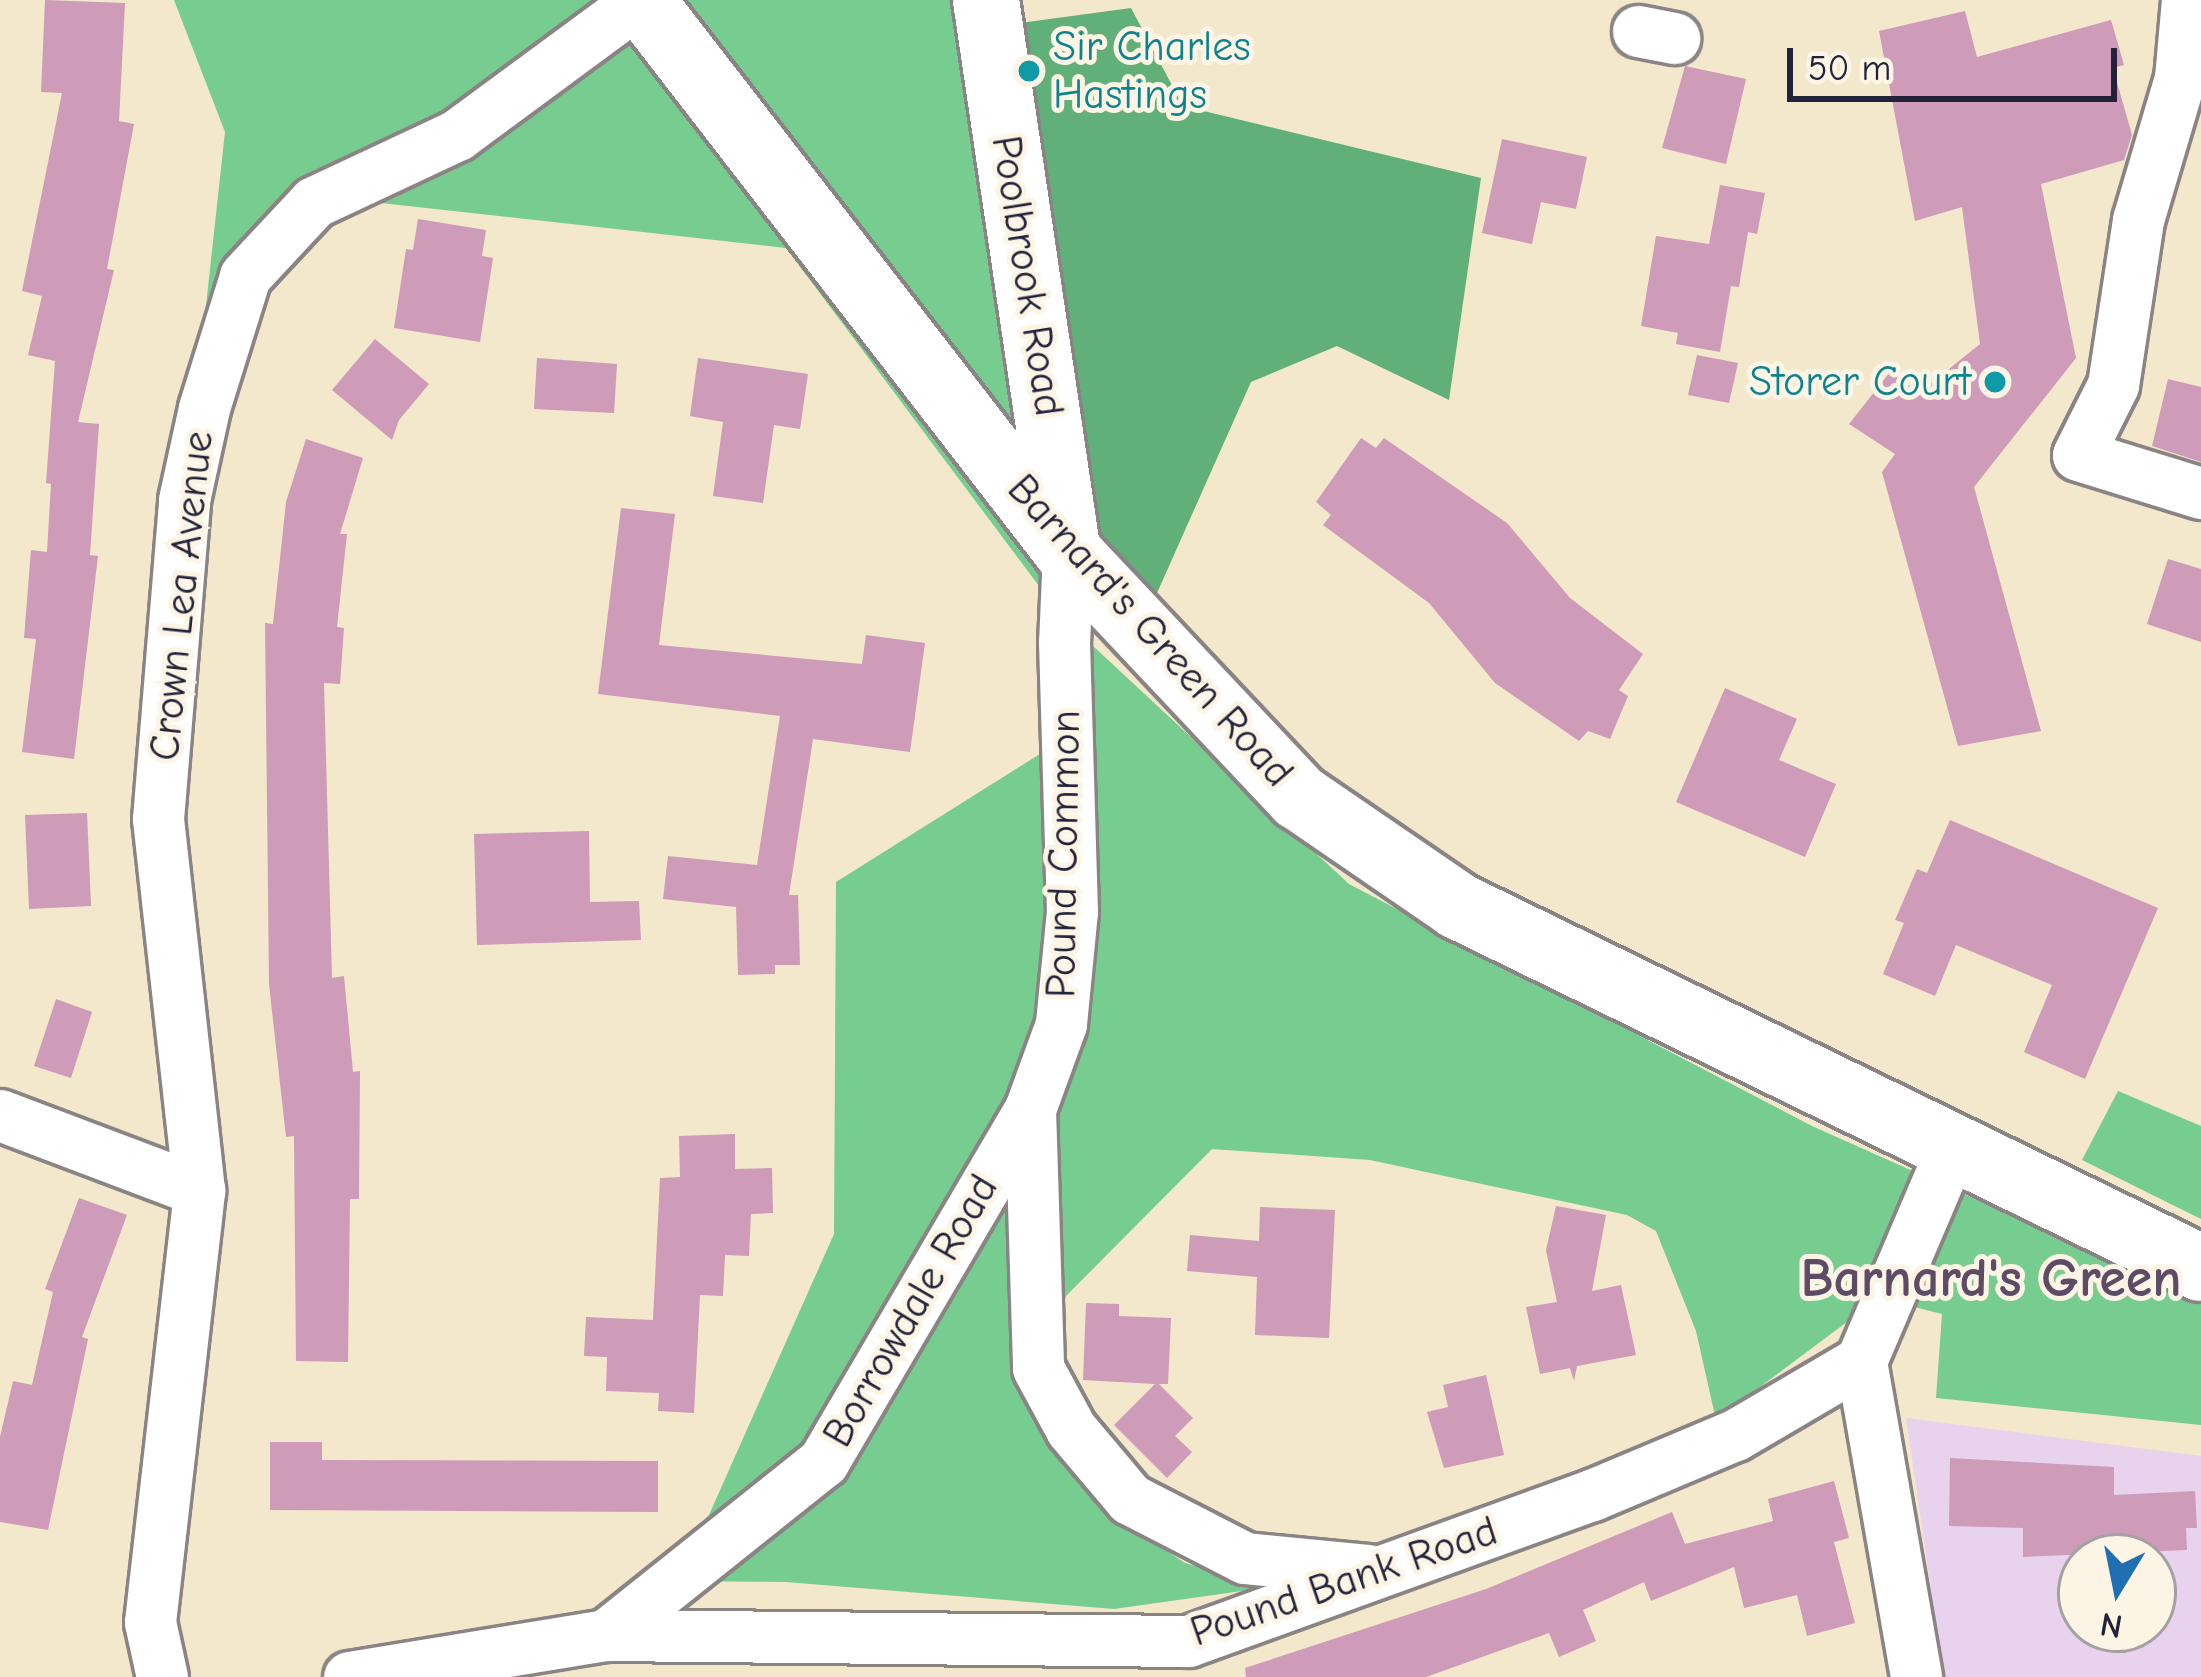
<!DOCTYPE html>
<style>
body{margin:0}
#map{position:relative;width:2201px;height:1677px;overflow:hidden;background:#f3e7cc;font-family:"Comic Neue",sans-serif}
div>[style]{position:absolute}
.built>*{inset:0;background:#e9d2ee}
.green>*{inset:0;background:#77cc8f}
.forest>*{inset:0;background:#61b07a}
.building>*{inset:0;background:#ce9bb8}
.roads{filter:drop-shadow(3px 0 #8a8484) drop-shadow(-3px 0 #8a8484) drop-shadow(0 3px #8a8484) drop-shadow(0 -3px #8a8484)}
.minor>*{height:51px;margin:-25.5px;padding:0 25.5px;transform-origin:25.5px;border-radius:25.5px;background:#fff}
.secondary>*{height:66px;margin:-33px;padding:0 33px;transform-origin:33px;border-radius:33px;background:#fff}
.dots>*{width:33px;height:33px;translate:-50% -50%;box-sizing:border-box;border:6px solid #fcf5e5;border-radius:50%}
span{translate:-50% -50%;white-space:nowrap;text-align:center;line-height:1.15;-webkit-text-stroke:10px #fcf5e5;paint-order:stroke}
.culture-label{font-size:42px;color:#0d838f}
.left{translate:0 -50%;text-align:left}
.right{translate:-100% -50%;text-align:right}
.street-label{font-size:42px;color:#22223b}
.district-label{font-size:54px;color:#5e4c67;font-weight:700}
.north{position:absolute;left:2057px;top:1533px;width:120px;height:120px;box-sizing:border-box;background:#fcf5e5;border:3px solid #a5a1a1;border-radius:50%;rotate:190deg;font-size:33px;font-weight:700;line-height:48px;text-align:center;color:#22223b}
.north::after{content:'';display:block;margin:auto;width:42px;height:54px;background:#1f6fb2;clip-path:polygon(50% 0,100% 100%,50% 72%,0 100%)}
.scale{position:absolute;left:1787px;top:48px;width:330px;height:54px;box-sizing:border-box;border:6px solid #22223b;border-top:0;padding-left:15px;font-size:36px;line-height:42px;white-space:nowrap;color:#22223b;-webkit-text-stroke:9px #fcf5e5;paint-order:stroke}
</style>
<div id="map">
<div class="built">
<i style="clip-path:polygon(evenodd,1906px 1418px,2201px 1456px,2201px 1677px,1944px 1677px,1906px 1418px,2081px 1557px,2153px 1557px,2153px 1629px,2081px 1629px,2081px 1557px)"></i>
</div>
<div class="green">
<i style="clip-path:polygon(174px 0,967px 0,1043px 532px,1093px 646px,1349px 884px,1812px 1126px,2201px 1300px,2201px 1425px,1936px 1398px,1942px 1314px,1879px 1298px,1716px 1420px,1696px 1331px,1656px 1231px,1627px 1215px,1370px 1160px,1212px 1149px,1066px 1296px,1038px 1412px,1113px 1515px,1185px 1563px,1270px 1587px,1114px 1609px,786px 1582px,655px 1581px,709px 1515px,834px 1234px,836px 882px,1051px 747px,1045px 594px,786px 248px,363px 201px,317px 222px,204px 324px,225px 132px)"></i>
<i style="clip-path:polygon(2118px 1091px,2201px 1126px,2201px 1219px,2082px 1160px)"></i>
</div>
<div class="forest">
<i style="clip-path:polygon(1131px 8px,1183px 106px,1481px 178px,1449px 400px,1337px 346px,1251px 382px,1153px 602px,1093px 540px,1020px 23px)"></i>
</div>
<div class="building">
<i style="clip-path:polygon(45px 0,125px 3px,119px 121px,134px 124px,107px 269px,114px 270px,78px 422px,99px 424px,90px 555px,98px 556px,74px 759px,22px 752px,36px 639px,24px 638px,31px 550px,47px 552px,51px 484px,46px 483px,55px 361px,28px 355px,42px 296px,22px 291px,62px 93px,41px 92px)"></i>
<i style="clip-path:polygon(1965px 11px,1977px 57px,2111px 20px,2124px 65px,2113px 68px,2132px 135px,2124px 160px,2041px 184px,2076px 358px,1974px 487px,2041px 731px,1958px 746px,1882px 472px,1895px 454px,1849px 424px,1890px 372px,1919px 393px,1980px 344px,1962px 207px,1915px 221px,1879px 31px)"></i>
<i style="clip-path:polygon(1685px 66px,1746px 79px,1726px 164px,1662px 148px)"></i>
<i style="clip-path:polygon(1502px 139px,1587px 157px,1576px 209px,1541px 202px,1532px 244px,1482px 233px)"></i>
<i style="clip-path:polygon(1720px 185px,1765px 193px,1757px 234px,1748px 232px,1739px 287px,1731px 286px,1720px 352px,1676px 344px,1678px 333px,1641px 326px,1656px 236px,1709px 244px)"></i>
<i style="clip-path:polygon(418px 219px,486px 230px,482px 256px,493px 258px,480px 342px,394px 328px,406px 249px,413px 250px)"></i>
<i style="clip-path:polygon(375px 339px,429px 384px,399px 420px,392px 440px,332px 390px)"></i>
<i style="clip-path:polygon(1697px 355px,1738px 363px,1729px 403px,1688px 395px)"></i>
<i style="clip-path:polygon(537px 358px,617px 364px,614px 413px,534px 409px)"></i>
<i style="clip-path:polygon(698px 358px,808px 374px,800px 429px,774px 425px,763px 503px,713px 496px,723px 422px,690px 416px)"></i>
<i style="clip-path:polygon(2168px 379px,2201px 387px,2201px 462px,2152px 446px)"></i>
<i style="clip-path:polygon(1361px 438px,1376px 448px,1384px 438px,1507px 523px,1570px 598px,1643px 654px,1619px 690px,1628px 696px,1610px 739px,1588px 731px,1579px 741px,1495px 683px,1429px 603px,1323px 525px,1331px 515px,1316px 502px)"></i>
<i style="clip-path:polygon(306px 439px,363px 458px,340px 534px,347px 534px,337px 627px,344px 628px,340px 684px,324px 683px,332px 978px,344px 976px,353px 1072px,360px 1071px,359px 1199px,350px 1199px,348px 1362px,296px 1361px,294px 1136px,286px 1137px,269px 984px,265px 623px,273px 624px,286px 502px)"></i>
<i style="clip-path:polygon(621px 508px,675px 514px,659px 645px,862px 664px,866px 635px,925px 643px,910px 752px,813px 739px,789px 895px,798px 895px,800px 965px,775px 965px,775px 974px,738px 975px,736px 907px,663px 899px,668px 856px,757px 865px,780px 716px,598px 694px)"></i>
<i style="clip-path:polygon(2168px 559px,2201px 569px,2201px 642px,2147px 624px)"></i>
<i style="clip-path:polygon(1725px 688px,1797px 719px,1779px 760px,1836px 784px,1805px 857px,1676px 802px)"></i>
<i style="clip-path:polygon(87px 813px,91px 906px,29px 909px,25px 815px)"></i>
<i style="clip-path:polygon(1950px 820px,2158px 908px,2085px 1079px,2024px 1052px,2052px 985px,1956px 945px,1935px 996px,1883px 974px,1904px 923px,1895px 920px,1917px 869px,1927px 873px)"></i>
<i style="clip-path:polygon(589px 831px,590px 902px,639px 901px,641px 940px,477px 945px,474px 834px)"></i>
<i style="clip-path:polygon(56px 999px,92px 1012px,71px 1078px,34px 1066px)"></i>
<i style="clip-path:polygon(735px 1134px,735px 1169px,772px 1168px,773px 1213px,751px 1214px,749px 1256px,725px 1255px,723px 1296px,700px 1295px,694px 1413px,658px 1411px,659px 1393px,606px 1391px,607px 1357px,584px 1356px,586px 1317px,653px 1320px,660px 1178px,680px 1177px,679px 1136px)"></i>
<i style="clip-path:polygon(79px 1198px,127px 1215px,82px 1337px,88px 1339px,48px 1530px,0 1522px,0 1437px,13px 1381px,32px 1385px,53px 1292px,45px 1289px)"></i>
<i style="clip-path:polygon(1556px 1206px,1606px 1215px,1592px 1291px,1621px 1285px,1636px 1355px,1577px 1366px,1574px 1381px,1570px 1368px,1540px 1374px,1526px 1307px,1557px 1302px,1546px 1250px)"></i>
<i style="clip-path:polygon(1260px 1207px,1335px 1210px,1329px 1338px,1255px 1335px,1257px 1277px,1187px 1271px,1190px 1235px,1259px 1241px)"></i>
<i style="clip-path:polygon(1086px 1303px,1119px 1304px,1119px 1316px,1171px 1318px,1168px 1384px,1159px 1384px,1193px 1418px,1175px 1436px,1192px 1452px,1167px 1478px,1114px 1425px,1155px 1384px,1083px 1380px)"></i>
<i style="clip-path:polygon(1486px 1375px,1504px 1455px,1444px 1468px,1427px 1412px,1448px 1407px,1443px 1385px)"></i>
<i style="clip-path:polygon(270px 1442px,322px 1442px,322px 1460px,658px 1461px,658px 1512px,270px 1510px)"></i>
<i style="clip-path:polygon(1950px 1458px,2114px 1467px,2114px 1495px,2195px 1491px,2197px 1528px,2186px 1528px,2187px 1550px,2023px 1557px,2023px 1528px,1949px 1526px)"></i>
<i style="clip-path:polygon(1834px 1481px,1849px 1538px,1834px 1542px,1855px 1623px,1807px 1636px,1797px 1595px,1744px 1608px,1734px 1567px,1651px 1601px,1644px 1582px,1583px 1610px,1596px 1641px,1559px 1657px,1549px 1633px,1426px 1677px,1246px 1677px,1245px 1668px,1486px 1589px,1672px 1512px,1685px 1544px,1773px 1521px,1768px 1499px)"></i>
</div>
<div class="roads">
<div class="minor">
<i style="left:2187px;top:0;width:78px;rotate:95.1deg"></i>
<i style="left:2180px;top:78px;width:148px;rotate:106.5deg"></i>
<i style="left:2138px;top:220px;width:167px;rotate:98.6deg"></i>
<i style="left:2113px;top:385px;width:78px;rotate:116.6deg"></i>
<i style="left:2078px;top:455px;width:129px;rotate:17.2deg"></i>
<i style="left:1638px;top:31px;width:37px;rotate:11deg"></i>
<i style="left:1068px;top:552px;width:90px;rotate:92.5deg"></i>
<i style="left:1064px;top:642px;width:269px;rotate:88.3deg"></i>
<i style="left:1072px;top:911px;width:114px;rotate:95.6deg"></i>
<i style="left:1061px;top:1024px;width:90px;rotate:110deg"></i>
<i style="left:1030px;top:1109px;width:259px;rotate:88.2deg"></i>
<i style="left:1038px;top:1368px;width:69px;rotate:61.6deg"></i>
<i style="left:1071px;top:1429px;width:92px;rotate:49.9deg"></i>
<i style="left:1130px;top:1499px;width:129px;rotate:27.2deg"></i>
<i style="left:1245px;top:1558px;width:123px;rotate:5.6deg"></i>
<i style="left:0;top:1115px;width:213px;rotate:20.7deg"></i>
<i style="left:1861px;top:1361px;width:321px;rotate:80.1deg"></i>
<i style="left:606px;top:1635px;width:278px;rotate:-38.6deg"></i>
<i style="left:823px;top:1462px;width:409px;rotate:-59.6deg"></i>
<i style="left:162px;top:1677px;width:56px;rotate:-102.3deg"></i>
<i style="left:150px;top:1622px;width:435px;rotate:-83.5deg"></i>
<i style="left:199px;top:1190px;width:373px;rotate:-96.3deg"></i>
<i style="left:158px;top:819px;width:320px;rotate:-85.3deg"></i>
<i style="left:184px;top:500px;width:94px;rotate:-77.7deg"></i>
<i style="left:204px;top:408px;width:138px;rotate:-72.7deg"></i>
<i style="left:245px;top:276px;width:101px;rotate:-47deg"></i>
<i style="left:314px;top:202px;width:158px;rotate:-25.1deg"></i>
<i style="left:457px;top:135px;width:227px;rotate:-36.4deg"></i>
<i style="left:349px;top:1677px;width:260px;rotate:-9.3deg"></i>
<i style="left:606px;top:1635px;width:582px;rotate:0.59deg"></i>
<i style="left:1188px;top:1641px;width:430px;rotate:-19.9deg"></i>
<i style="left:1592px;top:1495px;width:155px;rotate:-22.8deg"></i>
<i style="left:1735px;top:1435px;width:146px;rotate:-30.4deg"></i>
<i style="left:1861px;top:1361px;width:229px;rotate:-66.9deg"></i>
</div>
<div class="secondary">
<i style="left:641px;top:0;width:698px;rotate:52.28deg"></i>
<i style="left:1068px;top:552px;width:337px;rotate:46.7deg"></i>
<i style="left:1299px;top:797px;width:193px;rotate:34.4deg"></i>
<i style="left:1458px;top:906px;width:826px;rotate:25.98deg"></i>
<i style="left:986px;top:0;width:554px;rotate:81.59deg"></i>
</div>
</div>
<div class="dots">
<i style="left:1029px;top:71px;background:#0f9aa8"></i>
<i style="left:1995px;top:382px;background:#0f9aa8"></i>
</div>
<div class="culture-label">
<span class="left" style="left:1053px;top:71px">Sir Charles<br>Hastings</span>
<span class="right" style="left:1971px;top:382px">Storer Court</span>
</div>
<div class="street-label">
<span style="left:1027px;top:276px;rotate:81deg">Poolbrook Road</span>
<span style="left:182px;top:596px;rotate:-84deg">Crown Lea Avenue</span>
<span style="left:1150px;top:631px;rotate:48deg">Barnard's Green Road</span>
<span style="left:1064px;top:854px;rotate:-89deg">Pound Common</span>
<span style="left:911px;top:1311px;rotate:-60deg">Borrowdale Road</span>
<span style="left:1344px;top:1582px;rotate:-19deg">Pound Bank Road</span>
</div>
<div class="district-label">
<span style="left:1991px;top:1279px">Barnard's Green</span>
</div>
<div class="north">N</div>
<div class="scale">50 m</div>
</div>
